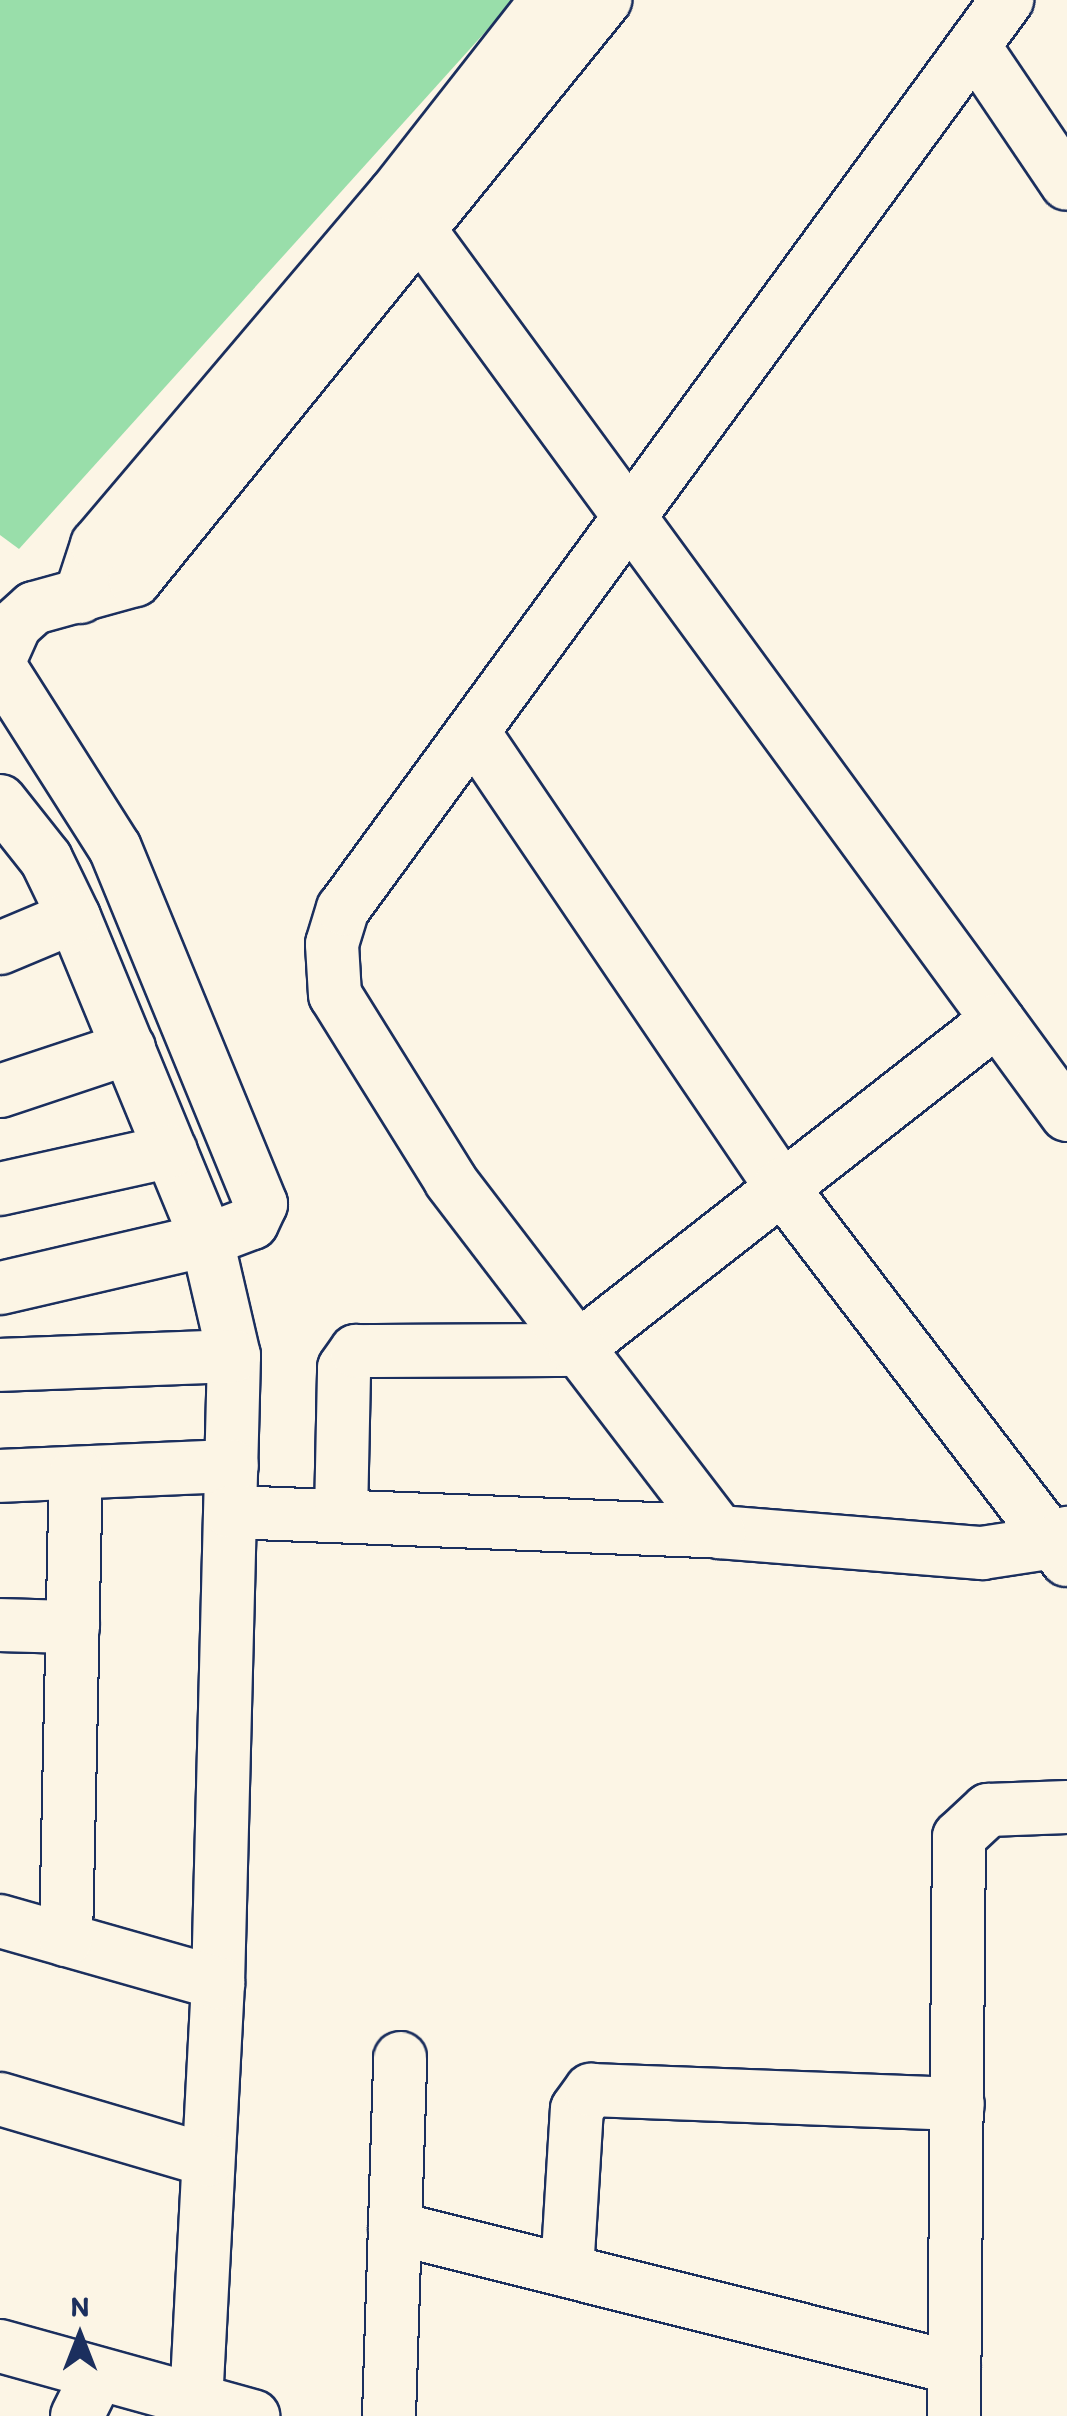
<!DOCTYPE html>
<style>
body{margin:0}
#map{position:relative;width:1067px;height:2416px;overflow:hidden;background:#fcf5e5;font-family:Itim,sans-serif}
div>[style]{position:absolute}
.green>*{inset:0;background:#99deaa}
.roads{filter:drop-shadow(2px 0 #1b2f5e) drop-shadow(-2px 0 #1b2f5e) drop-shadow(0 2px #1b2f5e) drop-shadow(0 -2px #1b2f5e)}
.minor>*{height:52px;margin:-26px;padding:0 26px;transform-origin:26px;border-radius:26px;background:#fcf5e5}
span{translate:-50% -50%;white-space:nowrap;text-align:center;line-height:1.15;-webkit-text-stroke:8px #fcf5e5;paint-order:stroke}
.north{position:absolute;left:30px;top:2286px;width:100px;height:100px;-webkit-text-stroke:8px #fcf5e5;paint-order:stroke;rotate:0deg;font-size:28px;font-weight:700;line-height:40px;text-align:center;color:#1b2f5e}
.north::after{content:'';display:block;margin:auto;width:35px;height:45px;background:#1b2f5e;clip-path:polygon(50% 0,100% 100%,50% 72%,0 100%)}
</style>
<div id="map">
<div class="green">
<i style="clip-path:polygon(0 0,514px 0,19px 549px,0 535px)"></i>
</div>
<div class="roads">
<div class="minor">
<i style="left:974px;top:46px;width:166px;rotate:56deg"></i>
<i style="left:394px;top:195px;width:1140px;rotate:53.81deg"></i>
<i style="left:80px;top:597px;width:55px;rotate:-71.9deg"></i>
<i style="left:97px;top:545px;width:459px;rotate:-49.7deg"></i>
<i style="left:394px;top:195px;width:248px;rotate:-51.9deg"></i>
<i style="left:0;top:659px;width:37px;rotate:-66deg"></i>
<i style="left:15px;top:625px;width:25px;rotate:-42deg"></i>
<i style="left:34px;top:608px;width:105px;rotate:-15.5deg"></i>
<i style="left:135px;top:580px;width:747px;rotate:-50.98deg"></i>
<i style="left:0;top:667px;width:214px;rotate:57.6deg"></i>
<i style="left:115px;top:848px;width:385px;rotate:67.7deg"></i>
<i style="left:261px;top:1204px;width:21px;rotate:115deg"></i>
<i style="left:252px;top:1223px;width:48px;rotate:159.3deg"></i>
<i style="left:207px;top:1240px;width:212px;rotate:166.9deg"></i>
<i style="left:474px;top:733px;width:546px;rotate:55.9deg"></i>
<i style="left:780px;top:1185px;width:472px;rotate:52.6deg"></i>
<i style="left:0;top:801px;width:74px;rotate:51.6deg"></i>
<i style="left:46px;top:859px;width:64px;rotate:64.2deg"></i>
<i style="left:74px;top:917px;width:349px;rotate:67.6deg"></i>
<i style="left:207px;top:1240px;width:119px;rotate:76.9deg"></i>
<i style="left:234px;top:1356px;width:627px;rotate:91.46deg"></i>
<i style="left:218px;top:1983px;width:419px;rotate:93deg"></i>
<i style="left:0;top:948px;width:80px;rotate:-22.7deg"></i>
<i style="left:0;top:1091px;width:136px;rotate:-18.4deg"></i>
<i style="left:0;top:1189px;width:175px;rotate:-12.5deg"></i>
<i style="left:0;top:1365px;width:234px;rotate:-2.2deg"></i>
<i style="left:0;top:1476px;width:232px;rotate:-2.5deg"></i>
<i style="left:231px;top:1512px;width:488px;rotate:2.3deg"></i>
<i style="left:719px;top:1532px;width:264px;rotate:4.6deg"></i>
<i style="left:982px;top:1553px;width:73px;rotate:-8.7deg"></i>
<i style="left:1054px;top:1542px;width:16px;rotate:-35deg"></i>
<i style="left:341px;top:1516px;width:148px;rotate:-88.8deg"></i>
<i style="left:344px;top:1368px;width:21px;rotate:-55deg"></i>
<i style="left:356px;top:1351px;width:219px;rotate:-0.3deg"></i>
<i style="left:575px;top:1350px;width:536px;rotate:-38.03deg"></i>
<i style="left:719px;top:1532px;width:442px;rotate:-127.4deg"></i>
<i style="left:451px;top:1181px;width:219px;rotate:-121.9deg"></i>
<i style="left:335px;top:995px;width:51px;rotate:-93.4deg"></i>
<i style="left:332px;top:944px;width:37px;rotate:-73deg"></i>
<i style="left:343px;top:909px;width:1126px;rotate:-53.85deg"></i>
<i style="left:0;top:1625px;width:73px;rotate:1.6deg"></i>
<i style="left:0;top:1921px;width:227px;rotate:15.9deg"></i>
<i style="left:66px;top:1940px;width:467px;rotate:-88.8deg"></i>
<i style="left:0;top:2099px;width:216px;rotate:16.4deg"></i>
<i style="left:395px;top:2228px;width:576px;rotate:14.06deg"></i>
<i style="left:567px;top:2271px;width:162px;rotate:-86.5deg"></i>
<i style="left:577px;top:2109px;width:24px;rotate:-54deg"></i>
<i style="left:591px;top:2090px;width:367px;rotate:2.2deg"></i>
<i style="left:0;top:2346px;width:263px;rotate:15.5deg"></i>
<i style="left:77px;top:2416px;width:45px;rotate:-63.4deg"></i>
<i style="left:389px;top:2416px;width:358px;rotate:-88.2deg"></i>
<i style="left:954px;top:2416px;width:579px;rotate:-89.51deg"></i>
<i style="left:959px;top:1837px;width:40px;rotate:-43deg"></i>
<i style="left:988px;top:1810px;width:79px;rotate:-2.2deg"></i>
</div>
</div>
<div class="north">N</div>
</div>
